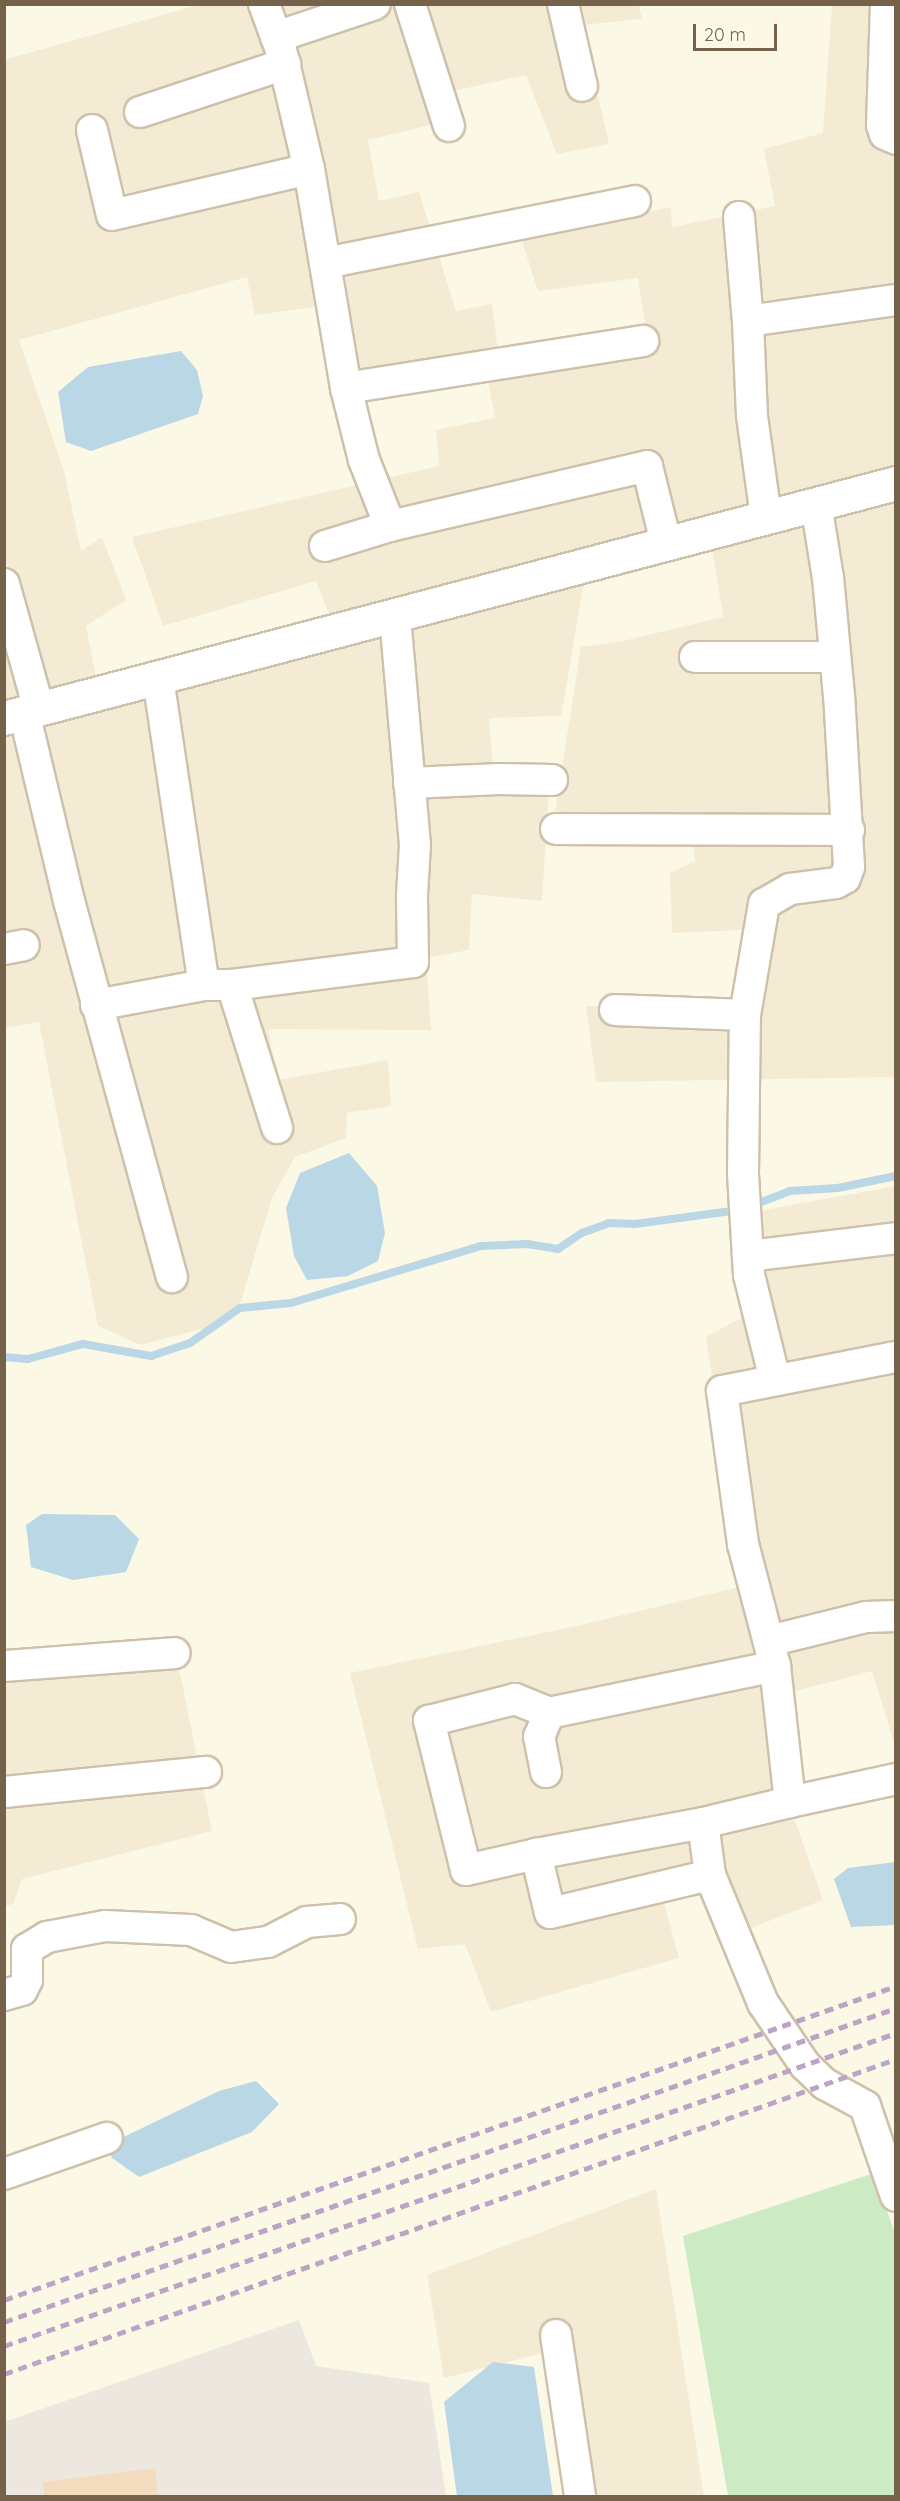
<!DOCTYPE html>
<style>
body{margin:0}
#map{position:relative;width:900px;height:2501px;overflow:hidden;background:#fcf8e6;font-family:Quicksand,sans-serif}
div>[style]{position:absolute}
.residential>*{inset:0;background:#f4ebd4}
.industrial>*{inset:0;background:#ece8e0}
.green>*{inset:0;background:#cceac4}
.water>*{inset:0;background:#bad7e6}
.stream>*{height:8px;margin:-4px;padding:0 4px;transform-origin:4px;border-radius:4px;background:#bad7e6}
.building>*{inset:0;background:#f2dcbd}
.roads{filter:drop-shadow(2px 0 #cec1ac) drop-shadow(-2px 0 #cec1ac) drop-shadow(0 2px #cec1ac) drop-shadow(0 -2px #cec1ac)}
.minor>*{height:30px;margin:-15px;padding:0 15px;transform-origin:15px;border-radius:15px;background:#fff}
.tertiary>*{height:33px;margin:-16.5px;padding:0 16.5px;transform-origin:16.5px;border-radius:16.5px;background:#fff}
.rail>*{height:4.5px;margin-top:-2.25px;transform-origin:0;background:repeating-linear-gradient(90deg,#bda4c6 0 9px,transparent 0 15px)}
span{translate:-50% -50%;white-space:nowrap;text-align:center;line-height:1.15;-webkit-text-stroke:4.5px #fffbec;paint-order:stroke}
.frame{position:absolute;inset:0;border:6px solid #76624b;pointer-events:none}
.scale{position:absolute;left:693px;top:24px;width:84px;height:27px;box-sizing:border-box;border:3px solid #76624b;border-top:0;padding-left:8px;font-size:18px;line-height:21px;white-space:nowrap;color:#76624b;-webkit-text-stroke:4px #fffbec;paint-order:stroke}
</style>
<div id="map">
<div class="residential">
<i style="clip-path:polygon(198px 5px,255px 5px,280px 71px,322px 306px,255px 315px,247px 277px,19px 340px,64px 471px,81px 551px,102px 537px,126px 600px,86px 626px,97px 682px,40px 697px,5px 556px,4px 60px)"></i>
<i style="clip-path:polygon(274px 5px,639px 5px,642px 19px,582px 25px,609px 144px,557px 154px,526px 75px,426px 97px,439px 123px,368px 140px,379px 201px,419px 192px,456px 311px,492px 304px,501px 376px,649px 351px,638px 278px,538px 291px,521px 238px,671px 207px,672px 227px,775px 206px,764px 149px,823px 133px,832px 5px,895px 5px,895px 473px,333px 624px,316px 581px,163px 626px,132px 537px,439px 466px,436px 430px,495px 418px,482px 350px,358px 375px)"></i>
<i style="clip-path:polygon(895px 499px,895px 1077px,596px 1082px,586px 1006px,734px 1008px,741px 930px,672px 933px,670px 873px,695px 861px,692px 822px,553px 825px,581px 647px,623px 641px,723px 617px,712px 547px)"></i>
<i style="clip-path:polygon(586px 571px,561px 716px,489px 718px,493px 768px,550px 769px,542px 901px,472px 894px,469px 950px,426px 958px,431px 1030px,268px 1029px,278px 1080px,388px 1060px,391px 1106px,347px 1113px,346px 1138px,295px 1157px,272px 1198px,241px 1301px,216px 1325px,141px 1345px,98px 1326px,39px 1022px,5px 1028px,5px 729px)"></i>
<i style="clip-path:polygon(4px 622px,24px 702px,4px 707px)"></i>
<i style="clip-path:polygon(895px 1186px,895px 1746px,872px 1671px,766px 1699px,779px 1776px,823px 1900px,723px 1939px,703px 1887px,663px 1899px,679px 1958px,491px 2012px,465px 1944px,418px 1949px,350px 1673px,577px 1626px,743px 1586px,706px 1337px,756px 1310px,764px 1210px)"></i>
<i style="clip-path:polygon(178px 1663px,212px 1831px,22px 1879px,13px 1904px,5px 1906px,5px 1675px)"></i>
<i style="clip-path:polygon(656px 2189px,704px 2496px,591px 2496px,566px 2347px,444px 2378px,427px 2275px)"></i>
</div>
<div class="industrial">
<i style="clip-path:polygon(299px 2320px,316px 2366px,429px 2383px,446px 2496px,5px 2496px,4px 2422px)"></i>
</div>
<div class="green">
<i style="clip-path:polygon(874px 2173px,895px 2234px,895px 2496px,728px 2496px,683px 2236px)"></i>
</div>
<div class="water">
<i style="clip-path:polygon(181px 351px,197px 370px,203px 396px,198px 414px,91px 451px,66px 442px,58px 392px,88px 367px)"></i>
<i style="clip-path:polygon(349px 1153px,377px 1186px,385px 1233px,378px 1261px,348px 1276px,307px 1280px,294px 1256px,286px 1208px,300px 1173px)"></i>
<i style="clip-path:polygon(42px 1514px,115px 1515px,139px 1539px,126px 1572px,73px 1580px,31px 1567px,26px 1525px)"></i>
<i style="clip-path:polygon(895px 1862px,895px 1925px,851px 1927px,834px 1879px,848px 1868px)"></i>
<i style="clip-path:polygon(256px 2081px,279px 2104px,252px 2132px,139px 2177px,112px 2158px,107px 2145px,219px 2091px)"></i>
<i style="clip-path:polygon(493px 2362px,534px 2367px,553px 2496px,457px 2496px,444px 2402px)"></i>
</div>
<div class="stream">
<i style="left:751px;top:1206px;width:42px;rotate:-21deg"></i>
<i style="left:790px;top:1191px;width:48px;rotate:-3.6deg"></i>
<i style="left:838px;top:1188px;width:59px;rotate:-11.7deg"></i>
<i style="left:4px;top:1357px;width:24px;rotate:5deg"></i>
<i style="left:28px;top:1359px;width:57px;rotate:-15.3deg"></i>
<i style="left:83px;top:1344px;width:69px;rotate:10deg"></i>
<i style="left:151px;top:1356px;width:41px;rotate:-18.4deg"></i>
<i style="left:190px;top:1343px;width:61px;rotate:-35deg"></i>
<i style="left:240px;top:1308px;width:51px;rotate:-5.6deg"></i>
<i style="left:291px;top:1303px;width:198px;rotate:-16.7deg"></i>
<i style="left:481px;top:1246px;width:46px;rotate:-2.5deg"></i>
<i style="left:527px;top:1244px;width:31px;rotate:9deg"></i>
<i style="left:558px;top:1249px;width:29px;rotate:-34deg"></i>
<i style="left:582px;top:1233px;width:29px;rotate:-20deg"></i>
<i style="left:609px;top:1223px;width:26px;rotate:2deg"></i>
<i style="left:635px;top:1224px;width:105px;rotate:-7.7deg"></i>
</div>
<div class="building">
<i style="clip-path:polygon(155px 2468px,158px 2496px,44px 2496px,43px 2482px)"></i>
</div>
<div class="roads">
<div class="minor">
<i style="left:264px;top:4px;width:49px;rotate:69.7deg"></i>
<i style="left:281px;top:50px;width:122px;rotate:76.8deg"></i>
<i style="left:309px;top:169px;width:222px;rotate:80.4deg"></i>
<i style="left:346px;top:388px;width:74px;rotate:76deg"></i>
<i style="left:364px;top:460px;width:71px;rotate:68.5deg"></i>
<i style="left:410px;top:4px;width:128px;rotate:72.3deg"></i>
<i style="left:563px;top:4px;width:84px;rotate:77deg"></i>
<i style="left:886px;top:4px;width:121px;rotate:91.9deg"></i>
<i style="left:882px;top:125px;width:9px;rotate:72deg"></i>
<i style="left:885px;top:134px;width:12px;rotate:24deg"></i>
<i style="left:276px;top:37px;width:104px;rotate:-18.4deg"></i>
<i style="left:140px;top:112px;width:153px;rotate:-18.3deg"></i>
<i style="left:92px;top:130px;width:87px;rotate:76.8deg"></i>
<i style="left:112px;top:215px;width:202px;rotate:-13.1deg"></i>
<i style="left:739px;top:217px;width:104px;rotate:85.1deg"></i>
<i style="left:748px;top:321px;width:95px;rotate:87.6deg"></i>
<i style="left:752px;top:416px;width:102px;rotate:82.1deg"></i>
<i style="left:325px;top:263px;width:316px;rotate:-11.3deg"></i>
<i style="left:748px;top:321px;width:149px;rotate:-8.1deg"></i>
<i style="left:346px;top:388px;width:301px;rotate:-9deg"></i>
<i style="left:325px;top:546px;width:68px;rotate:-17.1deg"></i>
<i style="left:390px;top:526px;width:264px;rotate:-13.1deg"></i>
<i style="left:647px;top:466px;width:79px;rotate:76.1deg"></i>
<i style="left:4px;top:584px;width:130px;rotate:74.4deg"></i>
<i style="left:695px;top:657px;width:140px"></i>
<i style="left:158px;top:678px;width:310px;rotate:81.5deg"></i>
<i style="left:204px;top:985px;width:28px"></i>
<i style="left:232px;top:985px;width:150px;rotate:72.5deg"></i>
<i style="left:24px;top:712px;width:194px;rotate:76.6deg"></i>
<i style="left:69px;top:901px;width:390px;rotate:74.7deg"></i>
<i style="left:409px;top:783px;width:91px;rotate:-2.5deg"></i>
<i style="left:500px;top:779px;width:52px;rotate:1.1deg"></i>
<i style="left:556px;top:829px;width:293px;rotate:0.2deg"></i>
<i style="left:4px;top:949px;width:20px;rotate:-11deg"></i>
<i style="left:232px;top:985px;width:182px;rotate:-7.2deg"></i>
<i style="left:413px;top:962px;width:67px;rotate:-90.9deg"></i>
<i style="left:412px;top:895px;width:50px;rotate:-86.6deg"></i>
<i style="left:415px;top:845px;width:231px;rotate:-95deg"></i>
<i style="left:96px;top:1005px;width:110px;rotate:-10.5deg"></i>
<i style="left:615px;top:1010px;width:130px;rotate:2.2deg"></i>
<i style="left:748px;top:1256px;width:149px;rotate:-6.9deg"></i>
<i style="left:775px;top:1380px;width:108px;rotate:-103.9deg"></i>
<i style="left:749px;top:1275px;width:102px;rotate:-93.4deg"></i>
<i style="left:743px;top:1173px;width:158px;rotate:-89.3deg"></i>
<i style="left:745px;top:1015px;width:113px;rotate:-80.3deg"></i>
<i style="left:764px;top:904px;width:30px;rotate:-30deg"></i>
<i style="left:790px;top:889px;width:46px;rotate:-7.4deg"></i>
<i style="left:836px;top:883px;width:10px;rotate:-29deg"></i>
<i style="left:845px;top:878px;width:12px;rotate:-70deg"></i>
<i style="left:849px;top:867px;width:171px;rotate:-93.3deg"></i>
<i style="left:839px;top:696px;width:119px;rotate:-95.3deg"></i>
<i style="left:828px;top:578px;width:75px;rotate:-99.2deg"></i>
<i style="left:769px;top:1641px;width:100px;rotate:-13.9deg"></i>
<i style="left:866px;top:1617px;width:30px;rotate:-2deg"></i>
<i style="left:4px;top:1666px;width:171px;rotate:-4.3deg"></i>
<i style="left:546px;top:1772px;width:36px;rotate:-101deg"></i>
<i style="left:539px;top:1737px;width:26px;rotate:-67deg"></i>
<i style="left:4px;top:1792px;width:203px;rotate:-5.7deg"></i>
<i style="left:790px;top:1802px;width:108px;rotate:-12.2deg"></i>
<i style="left:703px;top:1823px;width:52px;rotate:82.3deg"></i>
<i style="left:710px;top:1875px;width:139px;rotate:67.5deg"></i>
<i style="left:763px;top:2003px;width:75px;rotate:55.9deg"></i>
<i style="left:805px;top:2065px;width:28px;rotate:44deg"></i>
<i style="left:825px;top:2084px;width:46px;rotate:28.8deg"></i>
<i style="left:865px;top:2106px;width:95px;rotate:71deg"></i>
<i style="left:536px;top:1854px;width:170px;rotate:-10.5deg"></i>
<i style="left:703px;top:1823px;width:89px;rotate:-13.6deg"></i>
<i style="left:790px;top:1802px;width:137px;rotate:-96.3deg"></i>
<i style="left:775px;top:1666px;width:126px;rotate:-104.7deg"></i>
<i style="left:743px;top:1544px;width:154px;rotate:-97.8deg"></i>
<i style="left:722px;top:1391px;width:177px;rotate:-11.1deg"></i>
<i style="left:710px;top:1875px;width:164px;rotate:166.6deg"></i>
<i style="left:550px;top:1913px;width:61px;rotate:-103.3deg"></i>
<i style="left:536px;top:1854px;width:72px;rotate:167.1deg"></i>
<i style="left:466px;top:1870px;width:154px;rotate:-103.9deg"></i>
<i style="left:429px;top:1721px;width:89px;rotate:-14.3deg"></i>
<i style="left:515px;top:1699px;width:37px;rotate:22deg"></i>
<i style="left:549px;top:1713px;width:231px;rotate:-11.7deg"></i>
<i style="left:4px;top:1995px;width:19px;rotate:-16deg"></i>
<i style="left:22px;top:1990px;width:11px;rotate:-63deg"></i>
<i style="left:27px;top:1980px;width:31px;rotate:-90deg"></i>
<i style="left:27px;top:1949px;width:23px;rotate:-31deg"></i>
<i style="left:47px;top:1937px;width:59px;rotate:-10.7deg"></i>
<i style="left:105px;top:1926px;width:86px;rotate:2.7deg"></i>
<i style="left:191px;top:1930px;width:43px;rotate:23deg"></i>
<i style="left:231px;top:1947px;width:37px;rotate:-8deg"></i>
<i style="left:268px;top:1942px;width:44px;rotate:-27.1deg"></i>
<i style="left:307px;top:1922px;width:33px;rotate:-5deg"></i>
<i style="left:4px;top:2174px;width:109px;rotate:-19.3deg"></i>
<i style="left:556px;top:2335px;width:163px;rotate:81.5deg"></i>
</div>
<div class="tertiary">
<i style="left:4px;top:718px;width:922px;rotate:-14.76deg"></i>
</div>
</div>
<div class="rail">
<i style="left:4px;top:2300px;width:946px;rotate:-19.39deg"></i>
<i style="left:4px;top:2322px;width:946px;rotate:-19.39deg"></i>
<i style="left:4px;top:2346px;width:945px;rotate:-19.34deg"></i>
<i style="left:4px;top:2374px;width:946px;rotate:-19.45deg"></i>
</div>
<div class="frame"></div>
<div class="scale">20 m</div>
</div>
